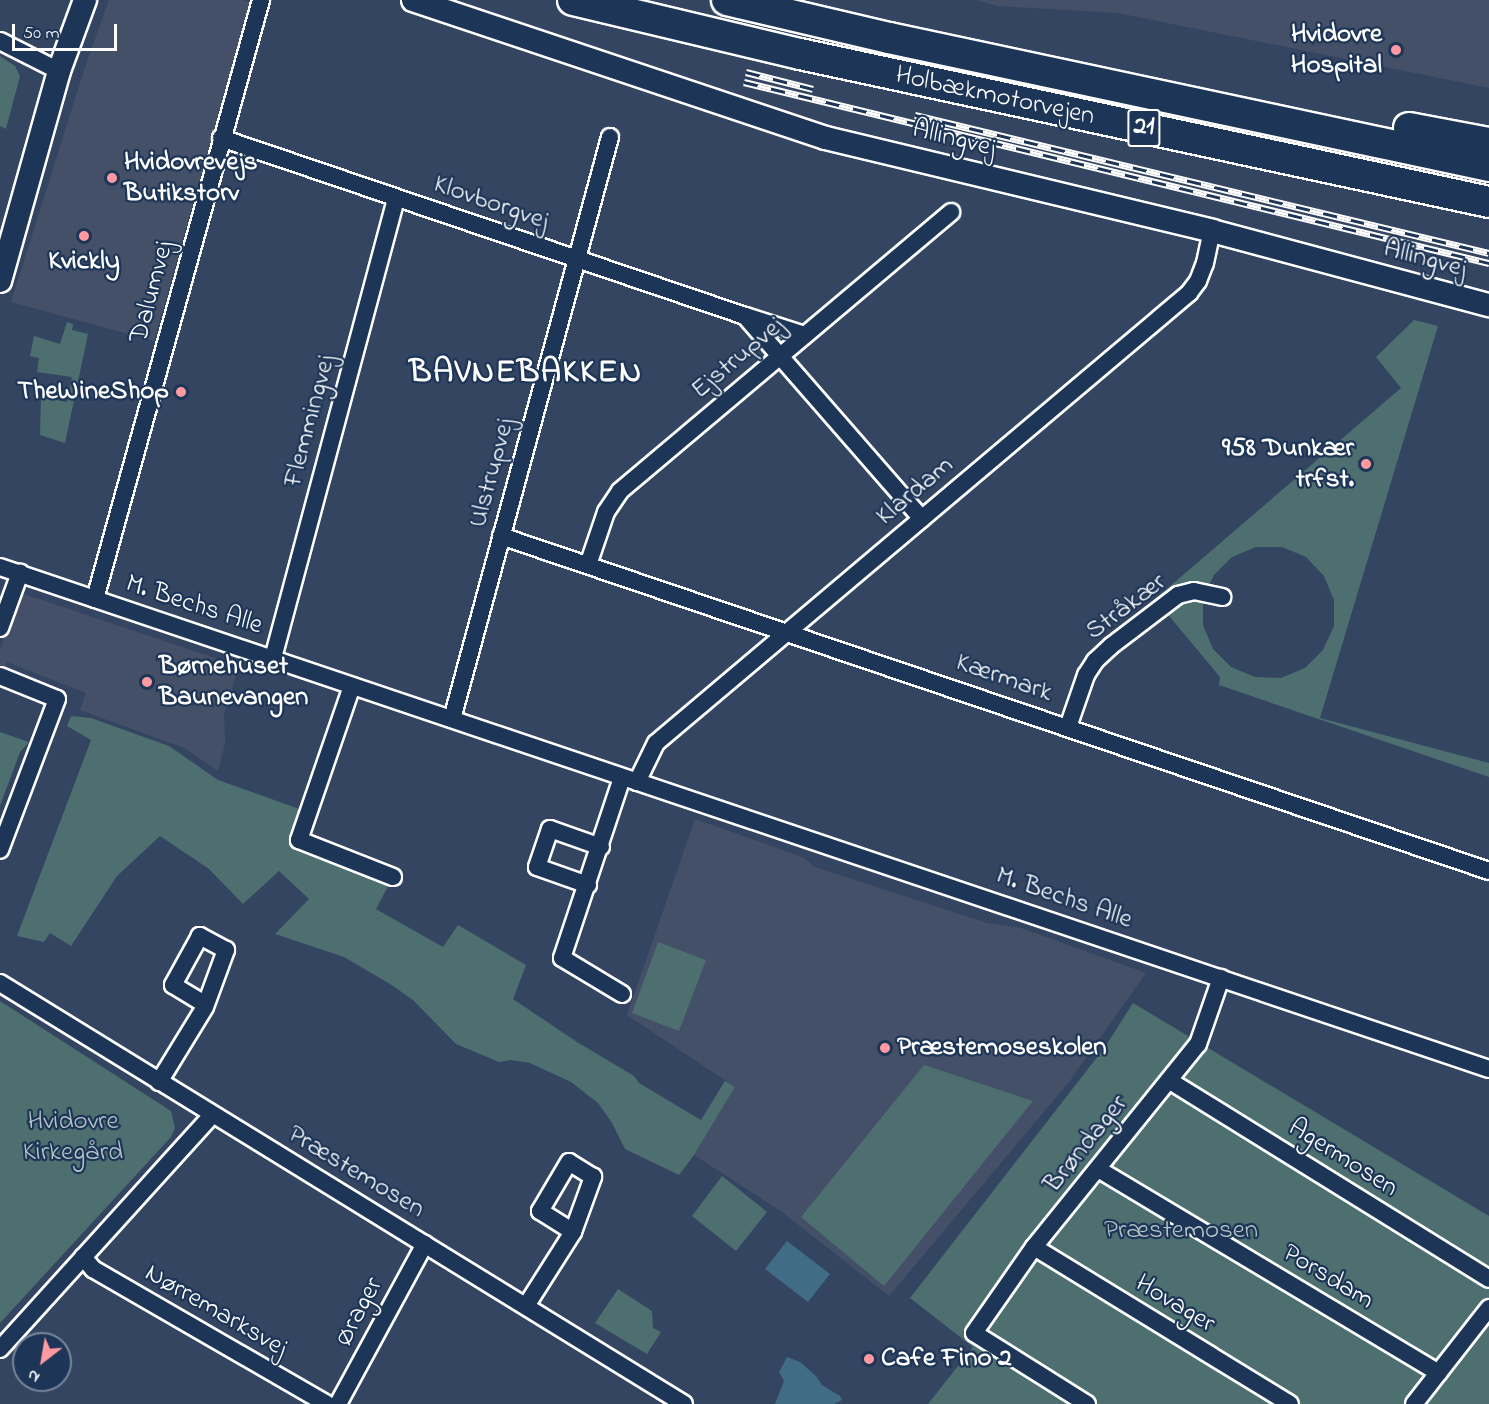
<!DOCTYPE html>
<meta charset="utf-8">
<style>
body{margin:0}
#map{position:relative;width:1489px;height:1404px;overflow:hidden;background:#344561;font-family:"Indie Flower",sans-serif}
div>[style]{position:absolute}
.built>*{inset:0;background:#445068}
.green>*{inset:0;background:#4d6f70}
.water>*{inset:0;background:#406c86}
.roads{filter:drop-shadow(2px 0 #fff) drop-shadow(-2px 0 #fff) drop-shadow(0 2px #fff) drop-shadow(0 -2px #fff)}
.street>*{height:16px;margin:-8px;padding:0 8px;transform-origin:8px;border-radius:8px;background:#1d3557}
.secondary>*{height:22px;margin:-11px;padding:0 11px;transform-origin:11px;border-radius:11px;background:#1d3557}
.highway>*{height:30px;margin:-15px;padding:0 15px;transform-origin:15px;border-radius:15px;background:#1d3557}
.rail>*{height:7px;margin-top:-3.5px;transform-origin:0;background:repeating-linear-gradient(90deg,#1d3557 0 14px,#fff 0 28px);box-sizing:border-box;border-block:2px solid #fff}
.dots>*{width:16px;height:16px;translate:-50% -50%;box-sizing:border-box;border:3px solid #1d3557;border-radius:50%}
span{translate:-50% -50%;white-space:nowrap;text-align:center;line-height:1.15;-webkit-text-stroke:4.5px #1d3557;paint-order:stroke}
.shield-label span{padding:2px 4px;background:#1d3557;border:2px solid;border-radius:4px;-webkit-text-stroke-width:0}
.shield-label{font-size:26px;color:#fff;font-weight:700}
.poi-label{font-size:27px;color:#fff;font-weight:700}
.right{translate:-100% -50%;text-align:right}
.left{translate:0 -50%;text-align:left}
.street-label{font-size:27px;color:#fff}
.park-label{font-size:27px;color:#b8c5c6}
.district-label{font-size:33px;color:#fff;font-weight:700;letter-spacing:1.5px}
.north{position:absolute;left:12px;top:1332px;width:60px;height:60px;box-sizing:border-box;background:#1d3557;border:2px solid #77869a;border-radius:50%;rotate:211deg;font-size:16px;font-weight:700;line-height:24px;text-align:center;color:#fff}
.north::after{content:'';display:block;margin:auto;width:21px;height:27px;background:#ff9aa2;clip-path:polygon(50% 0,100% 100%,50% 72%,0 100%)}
.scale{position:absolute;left:12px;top:24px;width:105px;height:27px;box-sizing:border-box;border:3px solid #fff;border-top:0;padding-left:8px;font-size:18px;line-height:21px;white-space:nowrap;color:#fff;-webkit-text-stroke:4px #1d3557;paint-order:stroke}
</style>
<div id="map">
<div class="built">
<i style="clip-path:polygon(109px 0,242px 0,250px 2px,154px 341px,11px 302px,85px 67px)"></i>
<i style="clip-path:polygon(977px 0,1489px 0,1489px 88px,1118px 13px,997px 6px)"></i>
<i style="clip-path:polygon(21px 593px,239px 666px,224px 714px,225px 744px,218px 771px,184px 748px,80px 710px,86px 693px,7px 662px,3px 672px,0 671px,0 649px)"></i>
<i style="clip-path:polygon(695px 819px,802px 857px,815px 867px,987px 923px,1021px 928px,1146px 973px,1069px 1082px,889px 1296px,782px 1212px,694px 1155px,735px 1087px,627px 1015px)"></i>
</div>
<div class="green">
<i style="clip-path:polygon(0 56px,15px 66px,20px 76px,6px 129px,0 126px)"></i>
<i style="clip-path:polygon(evenodd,1414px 320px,1438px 326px,1320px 718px,1489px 763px,1489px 777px,1219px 685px,1220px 677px,1155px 599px,1401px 388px,1376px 357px,1414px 320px,1256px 547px,1282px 547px,1306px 557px,1324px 576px,1334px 600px,1334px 626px,1323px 650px,1305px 668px,1281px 678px,1255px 677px,1231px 667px,1213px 649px,1203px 625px,1203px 599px,1214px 575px,1232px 557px,1256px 547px)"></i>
<i style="clip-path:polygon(67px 322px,73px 324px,72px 330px,88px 334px,65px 443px,40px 435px,41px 397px,67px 402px,72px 377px,37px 372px,39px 358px,30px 356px,34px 336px,60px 344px)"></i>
<i style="clip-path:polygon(71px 716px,91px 718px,169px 746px,218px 780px,302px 810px,294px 841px,393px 877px,376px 909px,443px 947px,458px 925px,526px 965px,513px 999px,577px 1042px,634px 1076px,639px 1083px,701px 1120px,725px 1081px,735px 1087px,694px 1155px,679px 1175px,625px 1149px,612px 1123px,598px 1103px,571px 1082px,530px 1063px,511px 1060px,499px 1062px,456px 1044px,413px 1000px,390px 984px,344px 957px,275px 934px,309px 899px,279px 871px,243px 904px,209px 869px,160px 836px,117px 876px,71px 946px,50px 933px,44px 942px,17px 936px,91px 740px,67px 726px)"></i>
<i style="clip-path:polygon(0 732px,29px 742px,20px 752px,0 806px)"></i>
<i style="clip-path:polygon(658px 942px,706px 960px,679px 1031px,632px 1013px)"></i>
<i style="clip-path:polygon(0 1001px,171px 1111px,175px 1128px,171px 1137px,0 1323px)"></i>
<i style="clip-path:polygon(1133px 1003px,1489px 1216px,1489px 1404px,928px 1404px,973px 1347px,910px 1298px,1105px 1047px)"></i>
<i style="clip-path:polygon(924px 1065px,1033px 1101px,884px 1286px,801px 1217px)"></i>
<i style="clip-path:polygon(722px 1176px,767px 1212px,736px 1251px,692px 1216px)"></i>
<i style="clip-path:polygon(618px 1289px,652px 1311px,653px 1328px,661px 1332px,647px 1354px,595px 1323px)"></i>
</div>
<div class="water">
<i style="clip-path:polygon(787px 1241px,830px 1274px,808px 1302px,765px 1269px)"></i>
<i style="clip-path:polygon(787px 1357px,800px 1362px,816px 1376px,822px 1385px,840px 1396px,842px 1400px,834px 1404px,775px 1404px,784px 1381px,779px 1372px)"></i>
</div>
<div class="roads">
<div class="street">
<i style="left:0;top:41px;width:66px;rotate:27deg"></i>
<i style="left:221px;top:138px;width:553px;rotate:18.76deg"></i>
<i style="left:745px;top:316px;width:269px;rotate:48.9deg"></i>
<i style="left:746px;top:316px;width:62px;rotate:17.9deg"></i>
<i style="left:501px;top:536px;width:1043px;rotate:18.73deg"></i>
<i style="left:588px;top:565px;width:56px;rotate:-71.2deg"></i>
<i style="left:606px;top:512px;width:25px;rotate:-56deg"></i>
<i style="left:620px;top:491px;width:433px;rotate:-40.1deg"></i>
<i style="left:0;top:567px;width:1571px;rotate:18.63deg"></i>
<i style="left:95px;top:599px;width:622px;rotate:-74.51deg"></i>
<i style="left:0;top:628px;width:59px;rotate:-70deg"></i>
<i style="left:273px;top:658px;width:476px;rotate:-75deg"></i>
<i style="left:0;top:676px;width:61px;rotate:22deg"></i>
<i style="left:57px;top:699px;width:161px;rotate:110.7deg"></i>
<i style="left:352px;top:686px;width:163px;rotate:109deg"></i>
<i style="left:299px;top:840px;width:101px;rotate:21.5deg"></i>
<i style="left:452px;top:719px;width:603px;rotate:-74.81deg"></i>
<i style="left:1068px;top:727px;width:55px;rotate:-70.9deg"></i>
<i style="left:1086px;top:675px;width:17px;rotate:-57deg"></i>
<i style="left:1095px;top:661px;width:22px;rotate:-43deg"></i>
<i style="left:1111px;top:646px;width:84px;rotate:-37.3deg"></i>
<i style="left:1178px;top:595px;width:16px;rotate:-14deg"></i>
<i style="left:1194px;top:591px;width:29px;rotate:12deg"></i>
<i style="left:637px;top:782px;width:43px;rotate:-64deg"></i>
<i style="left:656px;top:743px;width:698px;rotate:-40.17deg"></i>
<i style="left:1189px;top:293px;width:15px;rotate:-53deg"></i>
<i style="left:1198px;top:281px;width:19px;rotate:-69deg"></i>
<i style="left:1205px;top:263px;width:33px;rotate:-78deg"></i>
<i style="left:588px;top:885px;width:54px;rotate:-160.6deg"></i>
<i style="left:537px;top:867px;width:40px;rotate:-71.1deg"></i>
<i style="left:550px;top:829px;width:54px;rotate:19.4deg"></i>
<i style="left:0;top:983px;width:803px;rotate:31.61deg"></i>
<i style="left:622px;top:994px;width:70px;rotate:-149deg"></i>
<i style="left:562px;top:958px;width:190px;rotate:-71.6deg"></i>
<i style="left:1170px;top:1081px;width:375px;rotate:31.8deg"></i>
<i style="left:159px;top:1082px;width:88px;rotate:-58.5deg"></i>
<i style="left:205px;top:1007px;width:61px;rotate:-69.8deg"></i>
<i style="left:226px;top:950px;width:30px;rotate:-152deg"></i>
<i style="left:200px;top:936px;width:56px;rotate:118.9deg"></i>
<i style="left:173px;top:985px;width:37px;rotate:31deg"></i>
<i style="left:1098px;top:1169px;width:397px;rotate:30.9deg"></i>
<i style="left:1034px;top:1247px;width:300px;rotate:31.5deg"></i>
<i style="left:83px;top:1257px;width:16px;rotate:50deg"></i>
<i style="left:93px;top:1269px;width:270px;rotate:30deg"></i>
<i style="left:526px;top:1306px;width:88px;rotate:-57.6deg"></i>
<i style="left:573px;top:1232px;width:59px;rotate:-70deg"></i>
<i style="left:593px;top:1177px;width:28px;rotate:-148deg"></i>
<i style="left:569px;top:1162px;width:57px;rotate:120.6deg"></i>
<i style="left:540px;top:1211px;width:39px;rotate:32deg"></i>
<i style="left:0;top:1349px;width:316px;rotate:-47.8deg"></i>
<i style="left:338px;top:1404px;width:182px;rotate:-61.5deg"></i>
<i style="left:1087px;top:1404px;width:133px;rotate:-147.9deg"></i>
<i style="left:974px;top:1333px;width:105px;rotate:-55.1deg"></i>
<i style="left:1034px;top:1247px;width:261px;rotate:-51.1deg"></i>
<i style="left:1198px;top:1044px;width:70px;rotate:-70.8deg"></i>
<i style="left:1414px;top:1404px;width:122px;rotate:-52deg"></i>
</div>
<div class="secondary">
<i style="left:413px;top:0;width:435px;rotate:18.5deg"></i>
<i style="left:826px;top:138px;width:397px;rotate:13.5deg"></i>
<i style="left:1212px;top:231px;width:287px;rotate:15deg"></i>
<i style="left:0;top:281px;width:218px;rotate:-74.3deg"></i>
<i style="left:59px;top:71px;width:76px;rotate:-69.9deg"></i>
</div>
<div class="highway">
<i style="left:573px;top:0;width:233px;rotate:13.4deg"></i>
<i style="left:800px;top:54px;width:705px;rotate:12.12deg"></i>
<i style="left:727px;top:0;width:166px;rotate:13.2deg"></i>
<i style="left:889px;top:38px;width:614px;rotate:12.04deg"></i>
<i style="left:1409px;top:128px;width:81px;rotate:10.6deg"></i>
</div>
</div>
<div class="rail">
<i style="left:746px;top:72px;width:69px;rotate:14.2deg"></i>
<i style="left:744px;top:82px;width:767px;rotate:13.66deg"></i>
<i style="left:915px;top:115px;width:590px;rotate:13.52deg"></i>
</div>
<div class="dots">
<i style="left:1396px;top:50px;background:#ff9aa2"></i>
<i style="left:112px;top:178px;background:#ff9aa2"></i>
<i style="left:84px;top:236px;background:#ff9aa2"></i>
<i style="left:181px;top:392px;background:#ff9aa2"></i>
<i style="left:1366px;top:464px;background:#ff9aa2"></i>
<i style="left:147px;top:682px;background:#ff9aa2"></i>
<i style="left:885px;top:1048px;background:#ff9aa2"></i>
<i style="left:869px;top:1359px;background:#ff9aa2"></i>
</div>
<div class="shield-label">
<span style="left:1144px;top:128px">21</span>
</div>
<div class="poi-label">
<span class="right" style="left:1382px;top:50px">Hvidovre<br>Hospital</span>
<span class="left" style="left:124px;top:178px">Hvidovrevejs<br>Butikstorv</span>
<span style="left:84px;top:262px">Kvickly</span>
<span class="right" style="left:169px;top:392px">TheWineShop</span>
<span class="right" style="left:1354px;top:464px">958 Dunkær<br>trfst.</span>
<span class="left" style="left:159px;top:682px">Børnehuset<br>Baunevangen</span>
<span class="left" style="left:897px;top:1048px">Præstemoseskolen</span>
<span class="left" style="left:881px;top:1359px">Cafe Fino 2</span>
</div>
<div class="street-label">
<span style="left:995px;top:96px;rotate:12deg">Holbækmotorvejen</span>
<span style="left:954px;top:139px;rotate:14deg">Allingvej</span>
<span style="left:491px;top:203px;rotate:19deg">Klovborgvej</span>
<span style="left:1425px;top:259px;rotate:15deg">Allingvej</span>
<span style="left:152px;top:292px;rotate:-75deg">Dalumvej</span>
<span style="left:738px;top:358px;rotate:-40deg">Ejstrupvej</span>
<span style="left:310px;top:421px;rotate:-75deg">Flemmingvej</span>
<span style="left:492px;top:473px;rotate:-75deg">Ulstrupvej</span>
<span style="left:915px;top:491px;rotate:-40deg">Klardam</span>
<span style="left:194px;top:605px;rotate:18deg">M. Bechs Alle</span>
<span style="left:1126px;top:607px;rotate:-37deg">Stråkær</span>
<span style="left:1004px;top:678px;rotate:19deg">Kærmark</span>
<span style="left:1064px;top:898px;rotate:19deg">M. Bechs Alle</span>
<span style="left:1086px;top:1144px;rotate:-51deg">Brøndager</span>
<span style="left:1343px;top:1158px;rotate:32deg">Agermosen</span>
<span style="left:356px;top:1172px;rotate:31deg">Præstemosen</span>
<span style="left:1328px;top:1277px;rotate:31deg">Porsdam</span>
<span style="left:1175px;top:1304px;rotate:31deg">Hovager</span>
<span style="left:216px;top:1311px;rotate:30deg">Nørremarksvej</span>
<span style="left:359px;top:1312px;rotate:-62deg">Ørager</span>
</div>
<div class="park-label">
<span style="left:73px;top:1137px">Hvidovre<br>Kirkegård</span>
<span style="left:1181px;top:1231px">Præstemosen</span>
</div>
<div class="district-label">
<span style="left:526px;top:374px">BAVNEBAKKEN</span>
</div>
<div class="north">N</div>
<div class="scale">50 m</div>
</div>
